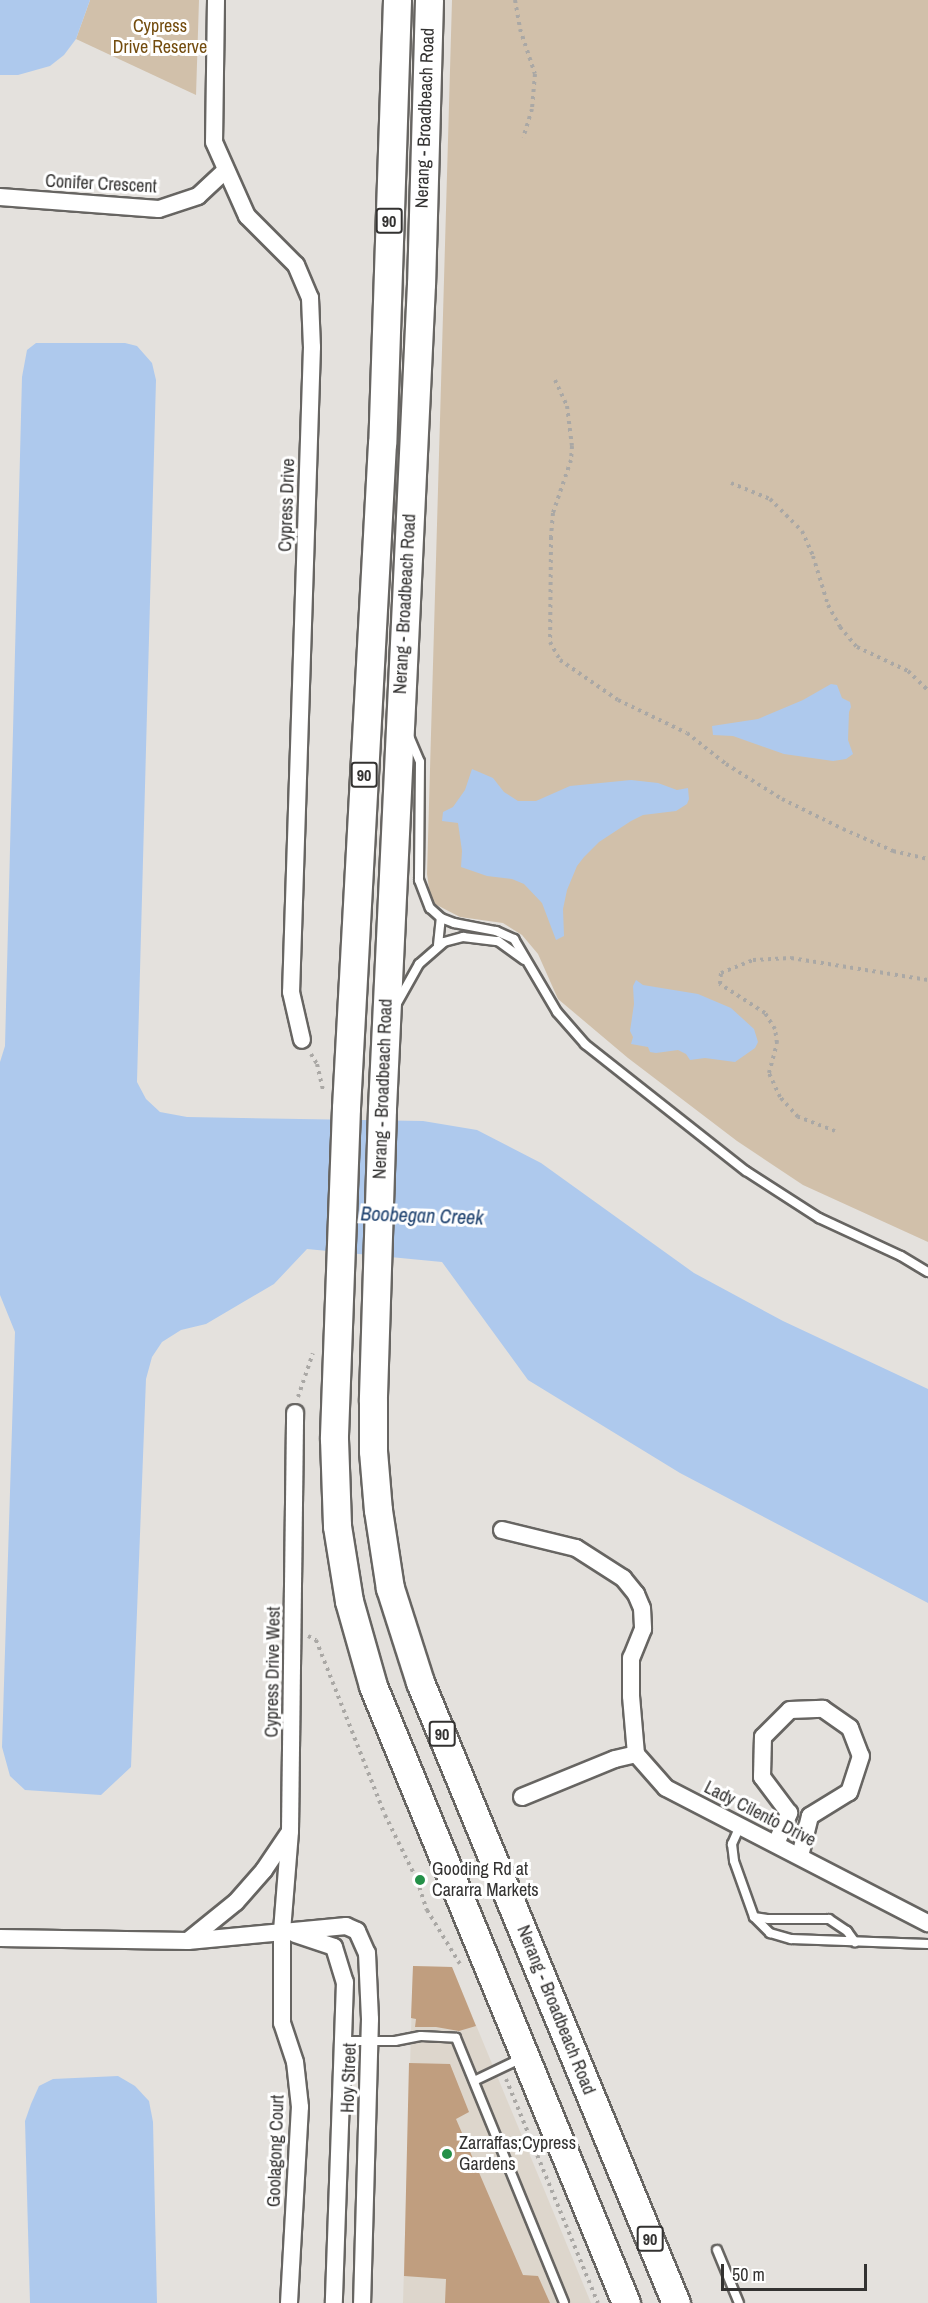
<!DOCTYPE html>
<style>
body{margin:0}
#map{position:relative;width:928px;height:2303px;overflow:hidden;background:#e4e1dd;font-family:"Archivo Narrow",sans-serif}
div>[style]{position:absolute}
.built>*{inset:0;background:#ddd6cc}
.green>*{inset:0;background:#d1c0aa}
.water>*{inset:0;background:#aec9ed}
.building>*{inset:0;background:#c09e7f}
.path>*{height:4px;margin-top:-2px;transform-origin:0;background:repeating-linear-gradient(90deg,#aaa8a5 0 3px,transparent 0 7.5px)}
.roads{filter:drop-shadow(2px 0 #676562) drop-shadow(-2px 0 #676562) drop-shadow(0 2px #676562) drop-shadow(0 -2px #676562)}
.lane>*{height:8px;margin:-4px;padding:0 4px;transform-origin:4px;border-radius:4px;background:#fff}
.street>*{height:16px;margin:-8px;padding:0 8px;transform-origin:8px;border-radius:8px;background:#fff}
.primary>*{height:27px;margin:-13.5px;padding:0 13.5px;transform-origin:13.5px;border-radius:13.5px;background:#fff}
.dots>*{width:16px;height:16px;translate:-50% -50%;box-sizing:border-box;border:3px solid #fff;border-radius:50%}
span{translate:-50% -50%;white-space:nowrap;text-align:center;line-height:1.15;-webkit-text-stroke:6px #fff;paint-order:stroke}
.shield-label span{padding:2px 4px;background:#fff;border:2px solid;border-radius:4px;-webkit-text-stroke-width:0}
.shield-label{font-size:16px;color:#333231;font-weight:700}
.park-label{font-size:18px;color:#734c0e}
.street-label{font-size:18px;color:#333231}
.poi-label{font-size:18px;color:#333231}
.left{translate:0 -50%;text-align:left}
.water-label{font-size:20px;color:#1b3f6d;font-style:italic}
.scale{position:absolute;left:721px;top:2264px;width:146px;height:27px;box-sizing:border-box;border:3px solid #333231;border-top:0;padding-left:8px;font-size:18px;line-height:21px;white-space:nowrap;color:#333231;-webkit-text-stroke:4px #fff;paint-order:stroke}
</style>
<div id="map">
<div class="built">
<i style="clip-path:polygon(413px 1966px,452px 1967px,591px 2303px,403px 2303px)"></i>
</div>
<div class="green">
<i style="clip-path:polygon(90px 0,199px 0,196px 95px,76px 39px)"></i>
<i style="clip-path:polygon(452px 0,928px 0,928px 1242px,803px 1185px,737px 1141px,628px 1058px,558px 999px,538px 954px,522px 935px,503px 923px,460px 917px,431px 902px,427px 874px)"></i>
</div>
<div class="water">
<i style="clip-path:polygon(0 0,90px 0,76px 39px,64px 55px,50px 66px,18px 75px,0 75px)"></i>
<i style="clip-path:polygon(36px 343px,125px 343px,137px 346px,152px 363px,156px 380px,137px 1082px,146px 1099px,160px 1112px,187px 1117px,423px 1121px,477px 1130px,541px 1163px,694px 1273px,783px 1321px,928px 1389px,928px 1603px,680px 1473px,528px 1380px,442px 1262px,307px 1249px,274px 1284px,206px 1324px,181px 1330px,162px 1342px,152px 1357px,146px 1379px,131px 1767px,101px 1795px,25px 1790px,10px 1776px,2px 1747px,15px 1332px,0 1295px,0 1062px,5px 1046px,22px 377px,27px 350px)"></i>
<i style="clip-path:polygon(831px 684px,837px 685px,842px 698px,850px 702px,851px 707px,849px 712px,848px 740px,853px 754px,846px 759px,833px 761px,784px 754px,733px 736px,713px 735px,712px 726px,758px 719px,803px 700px)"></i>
<i style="clip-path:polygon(472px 769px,493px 778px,504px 792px,518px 801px,536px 801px,570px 786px,631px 780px,658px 783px,677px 790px,688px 788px,689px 799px,687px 804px,676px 811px,643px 815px,631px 821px,599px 842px,584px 857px,577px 866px,567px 890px,563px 909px,564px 936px,556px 940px,542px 903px,524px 884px,512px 879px,487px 876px,461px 867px,462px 851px,458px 823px,442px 821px,443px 812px,453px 807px,465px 790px)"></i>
<i style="clip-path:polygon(636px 980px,643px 985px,698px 994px,731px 1008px,754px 1029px,758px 1042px,755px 1048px,735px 1062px,705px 1058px,690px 1060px,686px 1054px,678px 1050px,656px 1053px,650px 1052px,648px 1047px,631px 1044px,633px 1037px,630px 1031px,634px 1004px,633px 986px)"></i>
<i style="clip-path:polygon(118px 2076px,135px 2086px,149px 2101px,153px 2122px,157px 2303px,30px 2303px,25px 2121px,31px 2104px,39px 2086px,53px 2079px)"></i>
</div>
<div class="building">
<i style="clip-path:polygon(413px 1966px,452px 1967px,476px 2026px,459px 2031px,436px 2027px,415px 2027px,416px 2019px,411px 2018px)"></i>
<i style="clip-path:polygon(409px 2063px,450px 2064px,469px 2112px,456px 2119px,523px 2275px,538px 2276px,550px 2303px,445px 2303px,446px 2279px,404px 2276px)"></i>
</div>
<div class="path">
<i style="left:515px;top:0;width:29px;rotate:80deg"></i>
<i style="left:520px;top:29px;width:47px;rotate:71.6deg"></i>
<i style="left:535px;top:74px;width:35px;rotate:95deg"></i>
<i style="left:532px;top:109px;width:30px;rotate:107deg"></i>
<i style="left:555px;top:380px;width:29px;rotate:65deg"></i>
<i style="left:567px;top:406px;width:40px;rotate:82.9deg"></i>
<i style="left:572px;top:446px;width:14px;rotate:94deg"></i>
<i style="left:571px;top:460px;width:56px;rotate:108.8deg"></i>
<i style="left:553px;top:513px;width:24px;rotate:95deg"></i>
<i style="left:551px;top:537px;width:105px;rotate:90.5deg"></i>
<i style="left:550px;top:642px;width:21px;rotate:61deg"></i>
<i style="left:560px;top:660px;width:70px;rotate:34.6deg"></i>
<i style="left:618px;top:700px;width:76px;rotate:25.6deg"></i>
<i style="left:687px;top:733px;width:50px;rotate:38.5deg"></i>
<i style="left:726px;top:764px;width:66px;rotate:32deg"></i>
<i style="left:782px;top:799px;width:68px;rotate:26.2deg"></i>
<i style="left:843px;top:829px;width:55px;rotate:23.7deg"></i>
<i style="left:893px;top:851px;width:36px;rotate:13deg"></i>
<i style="left:731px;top:483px;width:42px;rotate:22.3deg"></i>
<i style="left:770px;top:499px;width:45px;rotate:45deg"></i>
<i style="left:802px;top:531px;width:27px;rotate:66deg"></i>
<i style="left:813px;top:556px;width:51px;rotate:73deg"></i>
<i style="left:828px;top:605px;width:25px;rotate:61deg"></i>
<i style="left:840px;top:627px;width:26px;rotate:50deg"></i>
<i style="left:857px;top:647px;width:56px;rotate:25.2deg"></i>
<i style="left:908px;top:671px;width:28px;rotate:44deg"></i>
<i style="left:311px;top:1054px;width:12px;rotate:59deg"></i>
<i style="left:317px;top:1064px;width:26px;rotate:77deg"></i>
<i style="left:835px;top:1131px;width:40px;rotate:-159deg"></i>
<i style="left:798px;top:1117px;width:27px;rotate:-132deg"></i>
<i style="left:780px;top:1097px;width:26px;rotate:-115deg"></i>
<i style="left:769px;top:1073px;width:31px;rotate:-75deg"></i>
<i style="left:777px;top:1043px;width:14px;rotate:-98deg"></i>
<i style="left:775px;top:1029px;width:19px;rotate:-122deg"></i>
<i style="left:765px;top:1013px;width:54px;rotate:-147.2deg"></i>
<i style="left:720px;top:984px;width:11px;rotate:-85deg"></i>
<i style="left:721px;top:973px;width:35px;rotate:-22deg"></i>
<i style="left:753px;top:960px;width:38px;rotate:-3deg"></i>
<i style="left:791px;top:958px;width:139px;rotate:9.1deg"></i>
<i style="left:298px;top:1397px;width:46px;rotate:-71.2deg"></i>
<i style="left:308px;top:1636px;width:9px;rotate:27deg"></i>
<i style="left:316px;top:1640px;width:188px;rotate:68.5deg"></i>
<i style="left:385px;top:1815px;width:72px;rotate:63.8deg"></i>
<i style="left:417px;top:1880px;width:32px;rotate:72deg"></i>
<i style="left:427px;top:1910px;width:63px;rotate:58.6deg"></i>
<i style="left:506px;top:2079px;width:242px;rotate:67.7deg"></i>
</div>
<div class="roads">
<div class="lane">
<i style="left:409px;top:736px;width:28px;rotate:67deg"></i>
<i style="left:420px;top:762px;width:118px;rotate:90.5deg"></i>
<i style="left:419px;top:880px;width:30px;rotate:69deg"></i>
<i style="left:430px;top:908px;width:15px;rotate:42deg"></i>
<i style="left:441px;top:918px;width:14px;rotate:21deg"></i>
<i style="left:454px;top:923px;width:43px;rotate:10.8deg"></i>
<i style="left:496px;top:931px;width:20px;rotate:24deg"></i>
<i style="left:514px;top:939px;width:85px;rotate:59.5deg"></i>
<i style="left:557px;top:1012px;width:43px;rotate:48.8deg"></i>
<i style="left:585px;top:1044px;width:205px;rotate:38.3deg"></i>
<i style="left:746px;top:1171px;width:87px;rotate:32.8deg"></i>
<i style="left:819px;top:1218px;width:90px;rotate:24.9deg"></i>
<i style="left:901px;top:1256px;width:31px;rotate:31deg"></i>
<i style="left:438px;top:945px;width:27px;rotate:-84deg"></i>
<i style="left:396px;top:1005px;width:47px;rotate:-60.7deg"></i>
<i style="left:419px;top:964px;width:33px;rotate:-41deg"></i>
<i style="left:444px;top:942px;width:20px;rotate:-15deg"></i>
<i style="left:463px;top:937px;width:35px;rotate:7deg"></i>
<i style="left:498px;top:941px;width:32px;rotate:36deg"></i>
<i style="left:740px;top:1826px;width:20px;rotate:114deg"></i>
<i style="left:732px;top:1844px;width:17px;rotate:83deg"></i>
<i style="left:734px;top:1861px;width:59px;rotate:70.3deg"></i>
<i style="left:754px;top:1917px;width:23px;rotate:45deg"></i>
<i style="left:770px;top:1933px;width:22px;rotate:16deg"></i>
<i style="left:791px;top:1939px;width:137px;rotate:2.1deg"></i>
<i style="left:754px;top:1917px;width:15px;rotate:8deg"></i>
<i style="left:769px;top:1919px;width:60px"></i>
<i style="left:829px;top:1919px;width:22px;rotate:34deg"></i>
<i style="left:847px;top:1931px;width:14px;rotate:54deg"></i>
<i style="left:343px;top:2041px;width:52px"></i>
<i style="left:395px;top:2041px;width:26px;rotate:-11deg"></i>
<i style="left:421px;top:2036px;width:35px;rotate:3deg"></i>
<i style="left:456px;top:2038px;width:286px;rotate:67.8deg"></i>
<i style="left:474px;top:2081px;width:53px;rotate:-25.6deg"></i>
<i style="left:717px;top:2250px;width:57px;rotate:67.5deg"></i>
</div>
<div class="street">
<i style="left:216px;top:0;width:142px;rotate:90.8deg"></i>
<i style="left:214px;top:142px;width:81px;rotate:66deg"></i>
<i style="left:247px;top:216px;width:69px;rotate:45deg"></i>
<i style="left:296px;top:265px;width:36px;rotate:67deg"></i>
<i style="left:310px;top:298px;width:49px;rotate:87.7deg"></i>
<i style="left:312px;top:347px;width:645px;rotate:91.86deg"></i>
<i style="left:291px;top:992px;width:49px;rotate:77.1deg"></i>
<i style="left:0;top:197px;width:159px;rotate:4.3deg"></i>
<i style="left:159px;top:209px;width:41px;rotate:-18.4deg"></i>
<i style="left:198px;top:196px;width:37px;rotate:-43deg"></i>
<i style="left:502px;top:1530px;width:76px;rotate:13.7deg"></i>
<i style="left:576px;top:1548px;width:56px;rotate:32.6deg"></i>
<i style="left:623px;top:1578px;width:21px;rotate:51deg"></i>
<i style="left:636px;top:1594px;width:15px;rotate:67deg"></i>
<i style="left:642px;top:1608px;width:21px;rotate:87deg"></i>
<i style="left:643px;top:1629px;width:31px;rotate:112deg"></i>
<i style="left:631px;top:1658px;width:38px;rotate:90deg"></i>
<i style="left:631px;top:1696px;width:58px;rotate:85.1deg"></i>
<i style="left:636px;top:1754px;width:45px;rotate:48.6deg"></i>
<i style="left:666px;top:1788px;width:295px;rotate:27.3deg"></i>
<i style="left:522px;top:1797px;width:100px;rotate:-22.2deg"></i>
<i style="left:615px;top:1759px;width:22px;rotate:-13deg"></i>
<i style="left:776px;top:1844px;width:34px;rotate:-67deg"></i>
<i style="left:789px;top:1813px;width:45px;rotate:-126.9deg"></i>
<i style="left:762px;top:1777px;width:40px;rotate:-88.6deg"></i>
<i style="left:763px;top:1737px;width:38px;rotate:-45deg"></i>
<i style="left:790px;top:1710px;width:33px;rotate:-2deg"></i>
<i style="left:823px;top:1709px;width:33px;rotate:35deg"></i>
<i style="left:850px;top:1728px;width:30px;rotate:69deg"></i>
<i style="left:861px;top:1756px;width:38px;rotate:108deg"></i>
<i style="left:849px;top:1792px;width:46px;rotate:148.4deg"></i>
<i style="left:810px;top:1816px;width:41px;rotate:104deg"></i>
<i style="left:295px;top:1934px;width:41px;rotate:18.4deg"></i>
<i style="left:334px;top:1947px;width:37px;rotate:73deg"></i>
<i style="left:345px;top:1982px;width:321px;rotate:92deg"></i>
<i style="left:0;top:1938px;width:188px;rotate:0.9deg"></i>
<i style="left:188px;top:1941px;width:159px;rotate:-5.4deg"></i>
<i style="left:346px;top:1926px;width:12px;rotate:24deg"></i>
<i style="left:357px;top:1931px;width:24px;rotate:66deg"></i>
<i style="left:367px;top:1953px;width:66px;rotate:87.4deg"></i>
<i style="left:370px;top:2019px;width:284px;rotate:91.6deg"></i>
<i style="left:189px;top:1940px;width:60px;rotate:-39deg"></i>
<i style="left:236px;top:1902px;width:43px;rotate:-48.8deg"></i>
<i style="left:264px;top:1870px;width:45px;rotate:-56deg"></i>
<i style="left:289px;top:2303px;width:196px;rotate:-86.8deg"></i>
<i style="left:300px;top:2107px;width:45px;rotate:-96.3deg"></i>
<i style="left:295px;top:2062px;width:41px;rotate:-108.4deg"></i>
<i style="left:282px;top:2023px;width:92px;rotate:-90deg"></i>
<i style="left:282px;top:1931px;width:100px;rotate:-85.4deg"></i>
<i style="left:290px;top:1831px;width:418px;rotate:-89.3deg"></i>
</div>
<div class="primary">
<i style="left:397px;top:0;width:443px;rotate:91.9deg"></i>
<i style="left:382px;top:443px;width:666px;rotate:93.1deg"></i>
<i style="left:346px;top:1108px;width:331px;rotate:92.1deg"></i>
<i style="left:334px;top:1439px;width:87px;rotate:88deg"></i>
<i style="left:337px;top:1526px;width:76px;rotate:80.9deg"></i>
<i style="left:349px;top:1601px;width:88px;rotate:74.2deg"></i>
<i style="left:373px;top:1686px;width:667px;rotate:67.7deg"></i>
<i style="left:429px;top:0;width:284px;rotate:91.6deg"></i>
<i style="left:421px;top:284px;width:826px;rotate:92.71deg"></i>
<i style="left:382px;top:1109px;width:292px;rotate:91.8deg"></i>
<i style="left:373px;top:1401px;width:50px;rotate:90deg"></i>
<i style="left:373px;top:1451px;width:59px;rotate:85.2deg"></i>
<i style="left:378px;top:1510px;width:79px;rotate:81.3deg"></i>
<i style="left:390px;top:1588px;width:99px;rotate:72.3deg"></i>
<i style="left:420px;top:1682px;width:672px;rotate:67.6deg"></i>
</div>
</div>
<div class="dots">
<i style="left:420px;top:1880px;background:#249048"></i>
<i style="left:447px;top:2154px;background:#249048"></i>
</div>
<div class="shield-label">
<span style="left:389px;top:221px">90</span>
<span style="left:364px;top:775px">90</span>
<span style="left:442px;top:1734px">90</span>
<span style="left:650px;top:2239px">90</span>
</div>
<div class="park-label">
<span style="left:160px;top:37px">Cypress<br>Drive Reserve</span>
</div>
<div class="street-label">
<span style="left:425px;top:118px;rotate:-88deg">Nerang - Broadbeach Road</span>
<span style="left:101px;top:184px;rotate:3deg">Conifer Crescent</span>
<span style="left:287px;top:505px;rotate:-88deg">Cypress Drive</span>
<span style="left:405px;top:604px;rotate:-87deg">Nerang - Broadbeach Road</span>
<span style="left:383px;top:1089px;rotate:-88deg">Nerang - Broadbeach Road</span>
<span style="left:273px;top:1672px;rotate:-89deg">Cypress Drive West</span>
<span style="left:760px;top:1814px;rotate:27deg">Lady Cilento Drive</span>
<span style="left:556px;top:2010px;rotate:68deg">Nerang - Broadbeach Road</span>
<span style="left:349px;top:2078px;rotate:-88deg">Hoy Street</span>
<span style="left:276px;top:2151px;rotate:-88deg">Goolagong Court</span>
</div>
<div class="poi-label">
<span class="left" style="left:432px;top:1880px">Gooding Rd at<br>Cararra Markets</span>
<span class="left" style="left:459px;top:2154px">Zarraffas;Cypress<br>Gardens</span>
</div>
<div class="water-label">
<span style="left:422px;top:1215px;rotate:2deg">Boobegan Creek</span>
</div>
<div class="scale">50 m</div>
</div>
